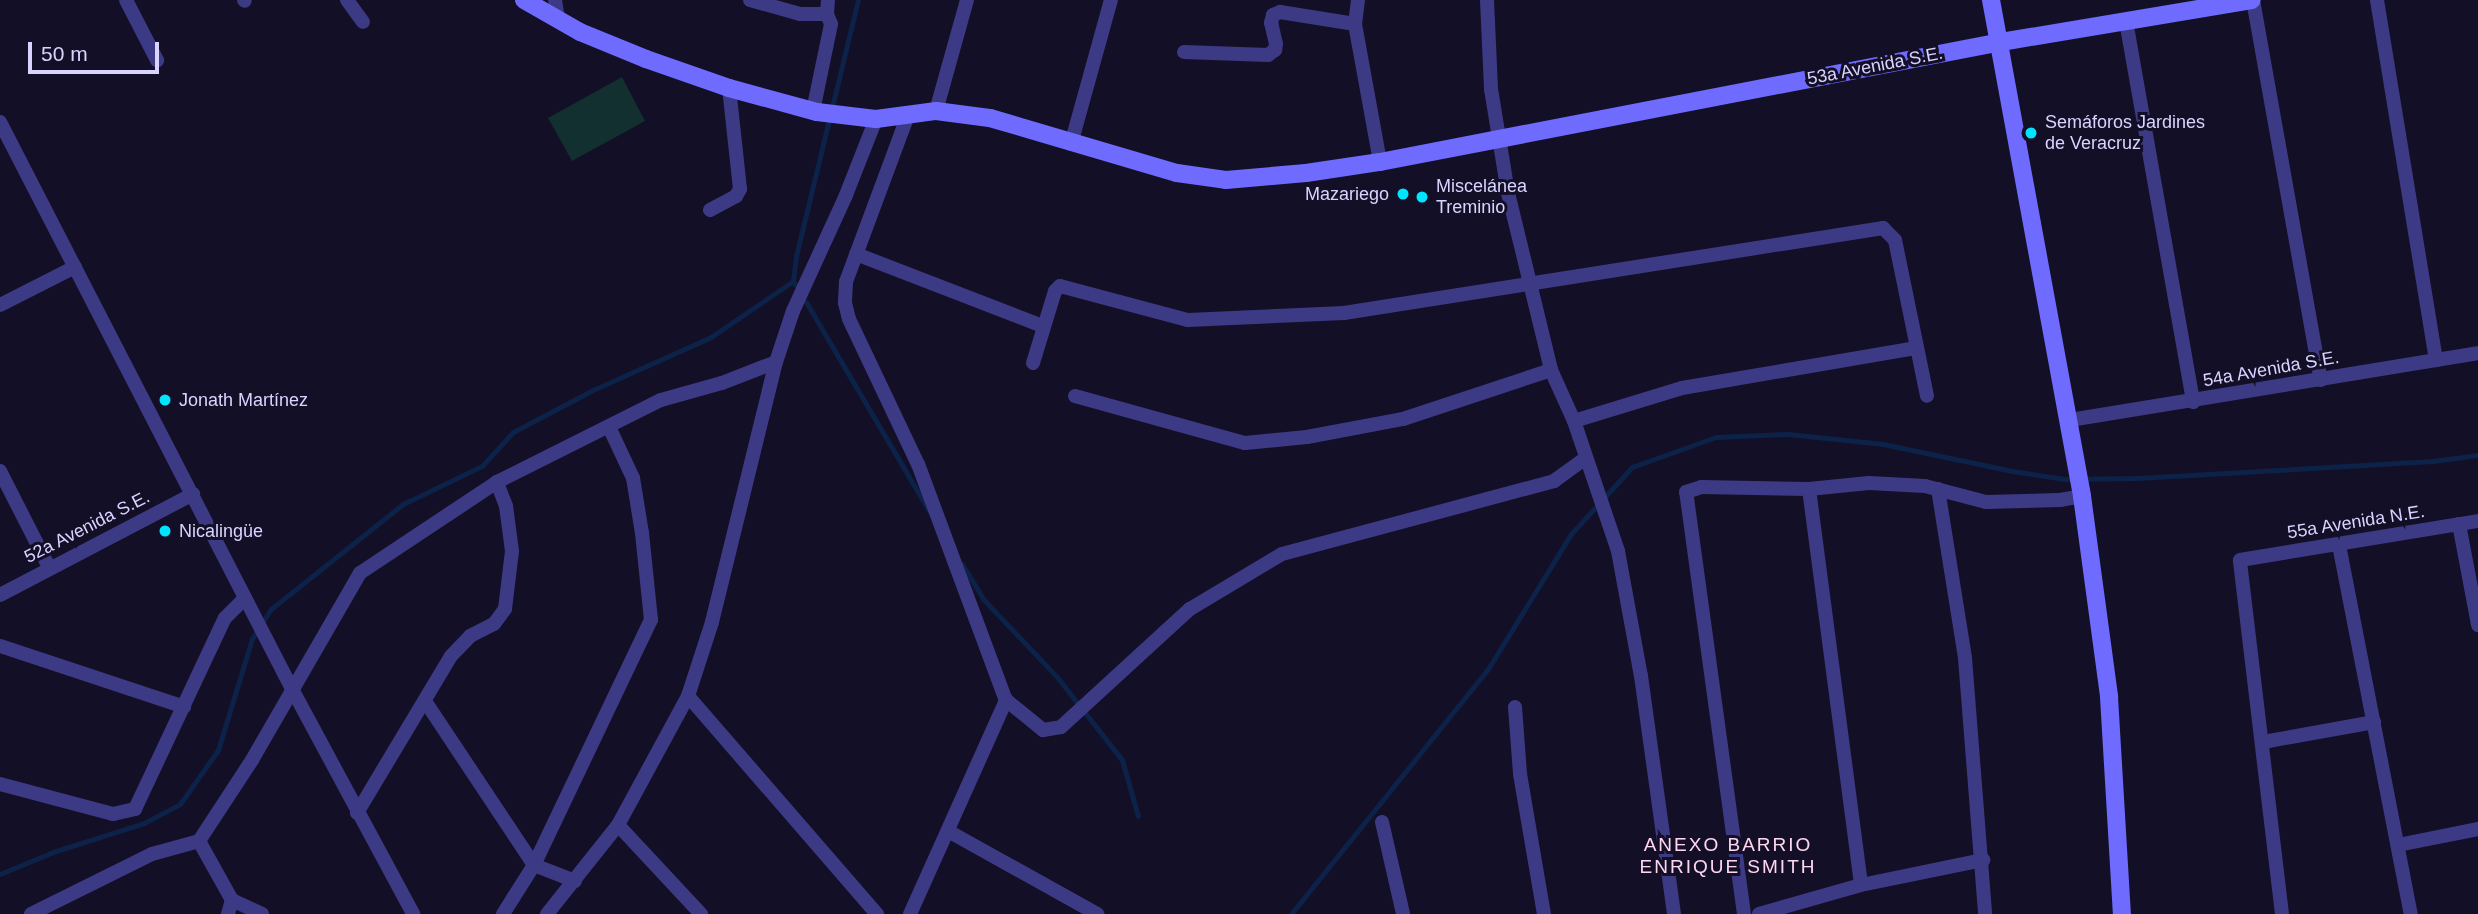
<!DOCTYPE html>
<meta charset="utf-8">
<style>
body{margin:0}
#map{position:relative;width:2478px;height:914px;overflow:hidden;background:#130f26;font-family:Arial,sans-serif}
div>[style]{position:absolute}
.green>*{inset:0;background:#12302f}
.stream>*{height:5px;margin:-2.5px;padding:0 2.5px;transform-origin:2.5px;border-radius:2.5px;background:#0c2248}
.street>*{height:14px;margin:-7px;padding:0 7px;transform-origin:7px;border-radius:7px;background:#3d3a85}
.secondary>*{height:18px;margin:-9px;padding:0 9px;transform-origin:9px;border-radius:9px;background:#6f6bff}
.dots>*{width:19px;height:19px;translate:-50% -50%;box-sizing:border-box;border:4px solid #130f26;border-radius:50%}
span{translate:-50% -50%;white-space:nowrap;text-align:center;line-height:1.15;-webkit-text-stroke:6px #130f26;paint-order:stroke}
.street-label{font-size:18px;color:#d9d4ff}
.poi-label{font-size:18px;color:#d9d4ff}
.left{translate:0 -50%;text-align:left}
.right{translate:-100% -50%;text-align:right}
.neighbourhood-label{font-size:19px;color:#ffd6f0;letter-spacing:2px}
.scale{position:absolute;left:28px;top:42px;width:131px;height:32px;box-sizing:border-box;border:4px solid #d9d4ff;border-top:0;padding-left:9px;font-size:21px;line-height:24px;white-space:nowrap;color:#d9d4ff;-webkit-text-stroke:5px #130f26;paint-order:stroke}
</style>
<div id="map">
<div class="green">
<i style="clip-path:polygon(622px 77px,645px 121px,572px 161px,548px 118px)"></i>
</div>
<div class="stream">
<i style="left:798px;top:288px;width:9px;rotate:-126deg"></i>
<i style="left:793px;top:281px;width:25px;rotate:-83deg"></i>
<i style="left:796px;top:256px;width:263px;rotate:-76.4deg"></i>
<i style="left:806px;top:302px;width:243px;rotate:59.5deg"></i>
<i style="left:962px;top:564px;width:42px;rotate:58.6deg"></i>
<i style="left:984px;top:600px;width:106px;rotate:46.5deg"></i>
<i style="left:1057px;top:677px;width:105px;rotate:51.9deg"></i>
<i style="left:1122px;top:760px;width:58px;rotate:74.1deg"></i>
<i style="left:0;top:874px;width:57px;rotate:-22.5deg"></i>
<i style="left:53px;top:852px;width:96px;rotate:-17.7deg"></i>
<i style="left:144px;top:823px;width:41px;rotate:-27.8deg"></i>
<i style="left:180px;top:804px;width:66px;rotate:-54.9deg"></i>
<i style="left:218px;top:750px;width:116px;rotate:-73deg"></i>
<i style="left:252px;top:639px;width:36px;rotate:-58deg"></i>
<i style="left:271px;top:609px;width:169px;rotate:-38.5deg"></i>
<i style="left:403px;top:504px;width:88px;rotate:-25.7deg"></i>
<i style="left:482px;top:466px;width:46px;rotate:-47.6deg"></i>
<i style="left:513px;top:432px;width:93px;rotate:-27.7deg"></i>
<i style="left:595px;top:389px;width:127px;rotate:-24.1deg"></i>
<i style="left:711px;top:337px;width:99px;rotate:-34.3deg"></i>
<i style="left:1291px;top:914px;width:314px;rotate:-51.2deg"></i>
<i style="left:1488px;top:669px;width:158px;rotate:-58.4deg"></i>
<i style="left:1571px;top:534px;width:91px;rotate:-47.7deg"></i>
<i style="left:1632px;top:467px;width:89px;rotate:-19.7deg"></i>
<i style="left:1716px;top:437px;width:72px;rotate:-2.4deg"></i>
<i style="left:1788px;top:434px;width:96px;rotate:6deg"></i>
<i style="left:1883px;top:444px;width:132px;rotate:11.8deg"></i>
<i style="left:2012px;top:471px;width:53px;rotate:8.7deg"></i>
<i style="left:2064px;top:479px;width:74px;rotate:-0.8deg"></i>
<i style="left:2138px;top:478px;width:295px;rotate:-3.3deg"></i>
<i style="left:2433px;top:461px;width:45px;rotate:-7.6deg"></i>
</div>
<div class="street">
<i style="left:126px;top:0;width:68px;rotate:62.7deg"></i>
<i style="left:244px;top:0;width:1px;rotate:45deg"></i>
<i style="left:347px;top:0;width:27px;rotate:54deg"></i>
<i style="left:555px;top:0;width:20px;rotate:81deg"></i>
<i style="left:750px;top:0;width:52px;rotate:15.6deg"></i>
<i style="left:800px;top:14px;width:27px"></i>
<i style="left:1358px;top:0;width:24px;rotate:97deg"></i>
<i style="left:1355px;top:24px;width:140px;rotate:79.7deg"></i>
<i style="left:1487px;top:0;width:89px;rotate:87.4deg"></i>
<i style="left:1491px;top:89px;width:105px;rotate:80.7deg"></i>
<i style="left:1508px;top:193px;width:182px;rotate:76.3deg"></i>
<i style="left:1551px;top:370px;width:56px;rotate:65.7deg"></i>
<i style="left:1574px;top:421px;width:137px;rotate:71.3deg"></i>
<i style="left:1618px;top:551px;width:127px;rotate:79.6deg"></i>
<i style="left:1641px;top:676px;width:240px;rotate:82.1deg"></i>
<i style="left:2253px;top:0;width:386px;rotate:79.9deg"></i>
<i style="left:2377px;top:0;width:365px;rotate:80.7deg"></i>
<i style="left:2126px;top:21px;width:387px;rotate:80deg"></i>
<i style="left:1184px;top:52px;width:84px;rotate:2deg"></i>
<i style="left:1268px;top:55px;width:9px;rotate:-36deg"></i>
<i style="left:1275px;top:50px;width:6px;rotate:-81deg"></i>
<i style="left:1276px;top:44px;width:22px;rotate:-103deg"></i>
<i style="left:1271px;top:23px;width:8px;rotate:-76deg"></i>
<i style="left:1273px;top:15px;width:8px;rotate:-23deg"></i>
<i style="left:1280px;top:12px;width:76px;rotate:9.1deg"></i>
<i style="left:813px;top:111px;width:89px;rotate:-78.3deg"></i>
<i style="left:831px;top:24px;width:11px;rotate:-112deg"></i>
<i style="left:827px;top:14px;width:14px;rotate:-86deg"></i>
<i style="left:936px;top:111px;width:115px;rotate:-74.4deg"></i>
<i style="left:908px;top:115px;width:178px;rotate:110.4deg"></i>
<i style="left:846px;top:282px;width:21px;rotate:93deg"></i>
<i style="left:845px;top:303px;width:16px;rotate:76deg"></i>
<i style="left:849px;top:319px;width:161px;rotate:64.6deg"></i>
<i style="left:918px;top:464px;width:252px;rotate:69.6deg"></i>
<i style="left:1006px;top:700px;width:48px;rotate:39deg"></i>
<i style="left:1043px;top:730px;width:18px;rotate:-9deg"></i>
<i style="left:1061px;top:727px;width:175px;rotate:-42.5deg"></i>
<i style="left:1190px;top:609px;width:107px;rotate:-30.9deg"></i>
<i style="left:1282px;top:554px;width:282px;rotate:-15deg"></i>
<i style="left:1554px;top:481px;width:39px;rotate:-36deg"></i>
<i style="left:0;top:122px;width:636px;rotate:62.75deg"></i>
<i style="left:291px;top:687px;width:258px;rotate:61.7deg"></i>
<i style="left:1071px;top:144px;width:149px;rotate:-74.5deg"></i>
<i style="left:710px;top:210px;width:30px;rotate:-28deg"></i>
<i style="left:736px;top:196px;width:8px;rotate:-60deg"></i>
<i style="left:740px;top:189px;width:102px;rotate:-96.2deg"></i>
<i style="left:856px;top:254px;width:200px;rotate:21.1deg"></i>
<i style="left:0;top:305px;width:84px;rotate:-26.9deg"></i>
<i style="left:1033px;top:363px;width:75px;rotate:-73deg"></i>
<i style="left:1055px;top:291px;width:7px;rotate:-45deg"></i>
<i style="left:1060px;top:286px;width:132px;rotate:14.9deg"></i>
<i style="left:1188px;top:320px;width:156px;rotate:-2.6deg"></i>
<i style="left:1344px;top:313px;width:546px;rotate:-8.96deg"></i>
<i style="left:1883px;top:228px;width:17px;rotate:45deg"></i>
<i style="left:1895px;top:240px;width:159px;rotate:78.4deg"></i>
<i style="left:1075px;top:396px;width:176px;rotate:15.5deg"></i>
<i style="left:1245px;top:443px;width:62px;rotate:-5.5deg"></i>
<i style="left:1307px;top:437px;width:98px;rotate:-10.6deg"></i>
<i style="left:1403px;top:419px;width:156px;rotate:-18.3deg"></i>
<i style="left:2070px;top:420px;width:413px;rotate:-9.3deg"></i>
<i style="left:1574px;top:421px;width:113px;rotate:-17deg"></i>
<i style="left:1682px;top:388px;width:238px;rotate:-9.7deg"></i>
<i style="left:0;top:471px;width:108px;rotate:63deg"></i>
<i style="left:1809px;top:489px;width:399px;rotate:82.5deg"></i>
<i style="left:1938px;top:489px;width:171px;rotate:80.9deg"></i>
<i style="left:1965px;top:658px;width:257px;rotate:85.5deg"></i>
<i style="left:2459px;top:524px;width:103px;rotate:79.3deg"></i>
<i style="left:2339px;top:545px;width:376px;rotate:79deg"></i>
<i style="left:0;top:595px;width:218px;rotate:-27.6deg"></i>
<i style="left:0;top:646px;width:194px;rotate:18.3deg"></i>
<i style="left:688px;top:696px;width:289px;rotate:49.1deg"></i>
<i style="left:425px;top:701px;width:197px;rotate:56.4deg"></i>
<i style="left:534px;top:865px;width:44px;rotate:21.3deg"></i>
<i style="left:1515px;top:707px;width:67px;rotate:85.7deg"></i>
<i style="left:1520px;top:774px;width:142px;rotate:80.3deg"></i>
<i style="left:2263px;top:742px;width:113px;rotate:-10.2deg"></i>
<i style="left:0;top:784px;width:117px;rotate:14.9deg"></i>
<i style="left:113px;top:814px;width:23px;rotate:-13deg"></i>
<i style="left:135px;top:809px;width:211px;rotate:-64.8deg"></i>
<i style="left:225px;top:618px;width:28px;rotate:-45deg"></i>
<i style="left:357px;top:813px;width:183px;rotate:-59.1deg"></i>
<i style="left:451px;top:656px;width:28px;rotate:-46deg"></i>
<i style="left:470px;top:636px;width:27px;rotate:-27deg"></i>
<i style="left:494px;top:624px;width:19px;rotate:-54deg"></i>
<i style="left:505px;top:609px;width:58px;rotate:-83.1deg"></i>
<i style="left:512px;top:551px;width:45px;rotate:-97.6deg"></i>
<i style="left:506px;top:506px;width:26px;rotate:-111deg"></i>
<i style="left:1382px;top:822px;width:94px;rotate:77.1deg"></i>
<i style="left:618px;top:825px;width:122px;rotate:47deg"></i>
<i style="left:948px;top:831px;width:171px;rotate:29.1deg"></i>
<i style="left:199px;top:841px;width:68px;rotate:60.8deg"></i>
<i style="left:232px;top:900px;width:33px;rotate:25deg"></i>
<i style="left:2398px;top:845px;width:82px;rotate:-11.3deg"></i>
<i style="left:31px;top:914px;width:135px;rotate:-26.4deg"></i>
<i style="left:152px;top:854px;width:49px;rotate:-15.5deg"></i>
<i style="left:199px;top:841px;width:97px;rotate:-56.8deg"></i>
<i style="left:252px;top:760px;width:216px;rotate:-60deg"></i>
<i style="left:360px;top:573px;width:164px;rotate:-33.6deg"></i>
<i style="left:497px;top:482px;width:183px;rotate:-26.6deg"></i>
<i style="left:661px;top:400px;width:63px;rotate:-15.6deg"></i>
<i style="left:722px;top:383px;width:58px;rotate:-21.3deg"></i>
<i style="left:228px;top:914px;width:15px;rotate:-74deg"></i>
<i style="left:503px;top:914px;width:58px;rotate:-57.7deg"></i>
<i style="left:534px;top:865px;width:272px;rotate:-64.5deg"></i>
<i style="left:651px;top:620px;width:87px;rotate:-95.9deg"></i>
<i style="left:642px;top:533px;width:56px;rotate:-99.3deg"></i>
<i style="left:633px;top:478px;width:56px;rotate:-115.2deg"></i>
<i style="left:547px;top:914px;width:114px;rotate:-51.4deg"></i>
<i style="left:618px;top:825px;width:147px;rotate:-61.5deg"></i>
<i style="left:688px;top:696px;width:78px;rotate:-72deg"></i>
<i style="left:712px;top:622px;width:268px;rotate:-76.2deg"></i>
<i style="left:776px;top:362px;width:54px;rotate:-71.6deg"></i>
<i style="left:793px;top:311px;width:128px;rotate:-65.4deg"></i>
<i style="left:846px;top:195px;width:82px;rotate:-68.5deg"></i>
<i style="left:910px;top:914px;width:235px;rotate:-65.8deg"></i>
<i style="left:1744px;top:914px;width:426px;rotate:-97.8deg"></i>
<i style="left:1686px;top:492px;width:16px;rotate:-18deg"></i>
<i style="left:1701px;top:487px;width:108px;rotate:1.1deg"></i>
<i style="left:1809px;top:489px;width:60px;rotate:-5.7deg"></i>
<i style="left:1869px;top:483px;width:56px;rotate:3.1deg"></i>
<i style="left:1925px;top:486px;width:63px;rotate:14.7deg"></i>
<i style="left:1986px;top:502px;width:74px;rotate:-1.5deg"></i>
<i style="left:2060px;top:500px;width:22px;rotate:-10deg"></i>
<i style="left:1759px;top:914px;width:106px;rotate:-15.9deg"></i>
<i style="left:1861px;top:885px;width:125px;rotate:-11.6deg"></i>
<i style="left:2282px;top:914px;width:356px;rotate:-96.8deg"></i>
<i style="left:2240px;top:560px;width:241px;rotate:-9.3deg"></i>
</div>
<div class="secondary">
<i style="left:524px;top:0;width:64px;rotate:29.7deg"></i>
<i style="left:580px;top:32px;width:71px;rotate:22.2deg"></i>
<i style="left:646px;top:59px;width:88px;rotate:19.3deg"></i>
<i style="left:729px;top:88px;width:91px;rotate:15.3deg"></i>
<i style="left:817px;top:112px;width:59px;rotate:6.8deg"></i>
<i style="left:876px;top:119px;width:61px;rotate:-7.6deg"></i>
<i style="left:936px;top:111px;width:54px;rotate:7.4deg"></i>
<i style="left:990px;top:118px;width:195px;rotate:16.4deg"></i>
<i style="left:1177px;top:173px;width:49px;rotate:8.1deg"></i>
<i style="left:1226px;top:180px;width:80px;rotate:-5deg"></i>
<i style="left:1306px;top:173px;width:75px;rotate:-8.5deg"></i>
<i style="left:1380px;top:162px;width:632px;rotate:-10.94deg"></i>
<i style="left:2001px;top:42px;width:254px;rotate:-9.5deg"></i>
<i style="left:1991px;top:0;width:504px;rotate:79.6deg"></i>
<i style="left:2082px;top:496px;width:203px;rotate:82.3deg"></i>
<i style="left:2109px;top:697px;width:217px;rotate:86.6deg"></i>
</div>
<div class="dots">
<i style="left:2031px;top:133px;background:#00e5ff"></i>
<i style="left:1403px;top:194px;background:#00e5ff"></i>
<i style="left:1422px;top:197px;background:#00e5ff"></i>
<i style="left:165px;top:400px;background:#00e5ff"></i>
<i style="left:165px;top:531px;background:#00e5ff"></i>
</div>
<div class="street-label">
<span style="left:1875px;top:66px;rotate:-11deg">53a Avenida S.E.</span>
<span style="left:2271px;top:369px;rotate:-10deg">54a Avenida S.E.</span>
<span style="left:2356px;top:522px;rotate:-9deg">55a Avenida N.E.</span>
<span style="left:87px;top:527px;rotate:-27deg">52a Avenida S.E.</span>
</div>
<div class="poi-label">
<span class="left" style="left:2045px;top:133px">Semáforos Jardines<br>de Veracruz</span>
<span class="left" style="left:1436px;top:197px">Miscelánea<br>Treminio</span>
<span class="right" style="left:1389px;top:194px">Mazariego</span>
<span class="left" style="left:179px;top:400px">Jonath Martínez</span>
<span class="left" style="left:179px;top:531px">Nicalingüe</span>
</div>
<div class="neighbourhood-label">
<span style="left:1728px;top:856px">ANEXO BARRIO<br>ENRIQUE SMITH</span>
</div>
<div class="scale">50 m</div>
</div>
